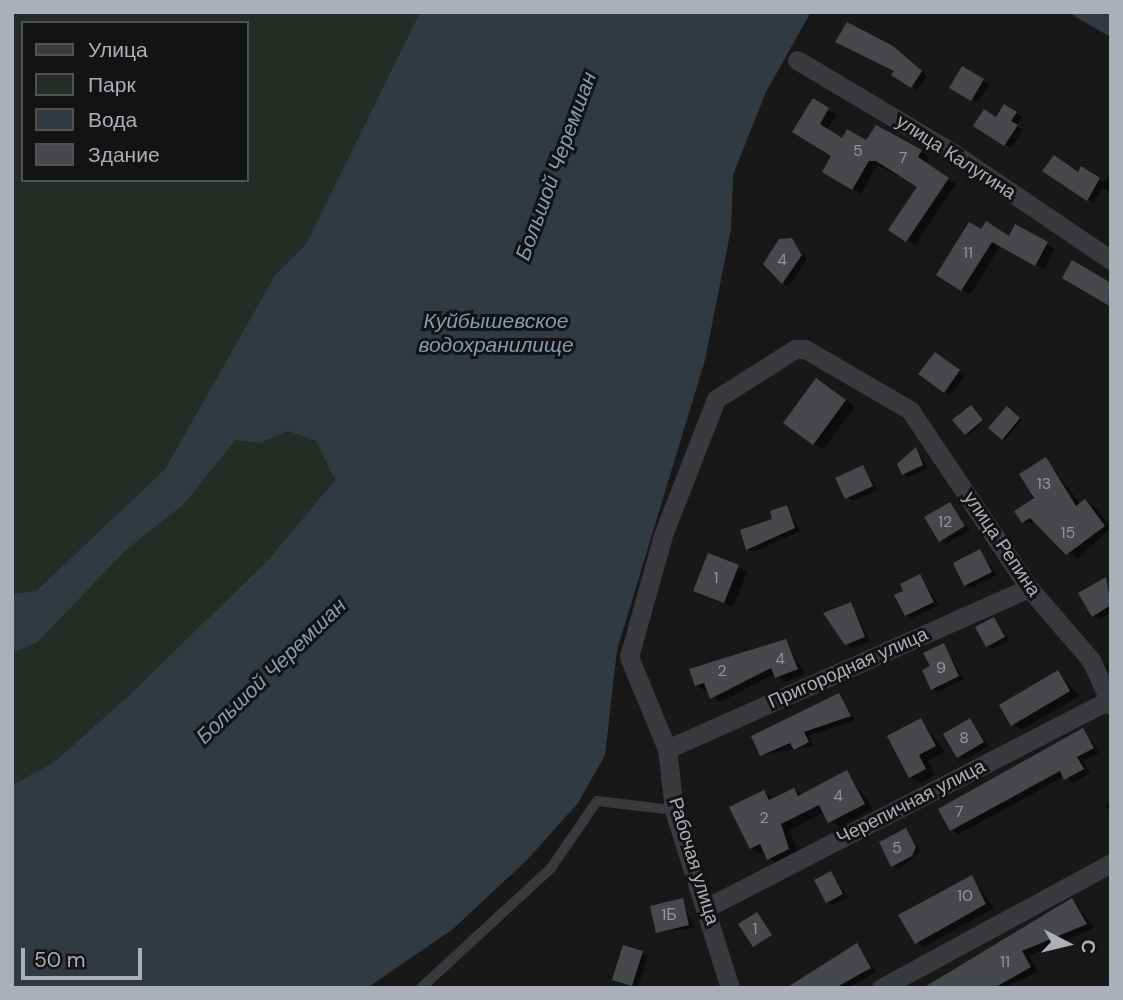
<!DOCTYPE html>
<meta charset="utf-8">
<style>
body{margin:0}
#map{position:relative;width:1123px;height:1000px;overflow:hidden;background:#181819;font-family:"DM Sans",sans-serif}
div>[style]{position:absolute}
.green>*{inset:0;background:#242c25}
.water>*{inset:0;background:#323a41}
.shadow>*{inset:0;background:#0007}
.building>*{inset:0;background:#47484c}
.lane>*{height:10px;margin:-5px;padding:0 5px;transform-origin:5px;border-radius:5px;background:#393a3e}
.street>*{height:19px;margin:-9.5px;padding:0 9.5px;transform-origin:9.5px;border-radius:9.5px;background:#393a3e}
span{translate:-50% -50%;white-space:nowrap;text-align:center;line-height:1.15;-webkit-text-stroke:6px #131314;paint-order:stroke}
.number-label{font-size:16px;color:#92959d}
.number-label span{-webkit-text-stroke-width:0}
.street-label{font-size:19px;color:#abafb8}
.water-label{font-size:21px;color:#869baf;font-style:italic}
.frame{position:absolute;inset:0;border:14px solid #abafb8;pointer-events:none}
.legend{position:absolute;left:21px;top:21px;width:228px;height:161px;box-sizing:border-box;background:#131314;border:2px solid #505156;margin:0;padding:9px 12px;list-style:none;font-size:21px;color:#abafb8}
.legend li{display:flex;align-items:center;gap:14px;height:35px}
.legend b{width:35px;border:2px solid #505156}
.north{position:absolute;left:1032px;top:909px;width:70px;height:70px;-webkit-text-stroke:5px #131314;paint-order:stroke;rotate:97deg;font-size:19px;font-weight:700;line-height:28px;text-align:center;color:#abafb8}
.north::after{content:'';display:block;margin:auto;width:24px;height:32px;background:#abafb8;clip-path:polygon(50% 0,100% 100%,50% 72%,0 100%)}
.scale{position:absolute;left:21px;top:948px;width:121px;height:32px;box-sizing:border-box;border:4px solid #abafb8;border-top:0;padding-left:9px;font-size:21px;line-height:24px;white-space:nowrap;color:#abafb8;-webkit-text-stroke:5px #131314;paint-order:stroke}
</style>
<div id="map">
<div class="green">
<i style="clip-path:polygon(evenodd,12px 12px,420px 12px,306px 244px,275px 275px,165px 469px,36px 591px,12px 594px,12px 12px,23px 23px,247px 23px,247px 180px,23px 180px,23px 23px)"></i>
<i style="clip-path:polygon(288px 431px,317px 441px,335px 480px,267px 561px,125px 699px,54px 762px,12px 785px,12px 653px,37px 643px,126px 550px,184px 504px,236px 440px,260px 443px)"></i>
</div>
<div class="water">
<i style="clip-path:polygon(420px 12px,811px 12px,766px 92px,733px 175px,731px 229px,705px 360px,617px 650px,605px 755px,578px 803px,527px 860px,453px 929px,367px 988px,12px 988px,12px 785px,54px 762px,125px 699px,267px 561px,335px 480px,316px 441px,288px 431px,260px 443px,236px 440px,184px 504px,126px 550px,37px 643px,12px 653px,12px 594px,36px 591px,165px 469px,275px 275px,306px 244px)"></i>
<i style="clip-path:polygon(1068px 12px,1111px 12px,1111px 37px,1098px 30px)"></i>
</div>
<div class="shadow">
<i style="clip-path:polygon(900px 52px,927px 76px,917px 90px,894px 75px)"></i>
<i style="clip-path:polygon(963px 68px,989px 84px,977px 103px,951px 88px)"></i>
<i style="clip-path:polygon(814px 101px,837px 115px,827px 130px,843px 140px,867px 143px,876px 127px,929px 156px,925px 163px,956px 184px,915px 245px,906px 240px,919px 186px,877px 165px,861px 194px,824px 172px,834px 155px,795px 131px)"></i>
<i style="clip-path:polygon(1005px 106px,1022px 117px,1016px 126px,1023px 130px,1011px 148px,975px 126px,997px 119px)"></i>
<i style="clip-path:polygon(1082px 169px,1105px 183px,1111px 172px,1111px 193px,1102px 188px,1094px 203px,1088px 199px)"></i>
<i style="clip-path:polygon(1016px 227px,1055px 249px,1044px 269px,1001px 245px,970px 295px,938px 275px,982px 231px,1010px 238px)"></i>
<i style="clip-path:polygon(792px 239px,807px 259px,789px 286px,783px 283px)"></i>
<i style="clip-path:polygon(941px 357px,965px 375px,950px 395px,944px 392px)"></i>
<i style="clip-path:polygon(826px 385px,855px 407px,823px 449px,814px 444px)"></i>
<i style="clip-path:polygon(973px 408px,985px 421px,968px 435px,966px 434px)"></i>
<i style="clip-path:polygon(1009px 410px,1022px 420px,1005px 440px,1003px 439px)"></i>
<i style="clip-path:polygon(916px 449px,928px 468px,909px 477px,903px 473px)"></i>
<i style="clip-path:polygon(1046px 459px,1081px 505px,1095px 507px,1111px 528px,1077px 559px,1038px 524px,1023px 522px)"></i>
<i style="clip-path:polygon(863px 467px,878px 490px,853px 501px,847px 498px)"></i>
<i style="clip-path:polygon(950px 504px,970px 530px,947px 544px,941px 540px)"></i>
<i style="clip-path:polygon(786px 507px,800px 531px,754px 552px,748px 549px)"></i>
<i style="clip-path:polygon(980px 551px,997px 575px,971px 588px,965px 585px)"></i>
<i style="clip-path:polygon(738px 567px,747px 572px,733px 607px,695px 591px)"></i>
<i style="clip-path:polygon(920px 576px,939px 605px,912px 618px,906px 615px,905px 592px)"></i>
<i style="clip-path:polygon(1106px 579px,1111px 612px,1099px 619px,1093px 615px)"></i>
<i style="clip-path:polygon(851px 604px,870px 641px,852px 648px,826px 614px)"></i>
<i style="clip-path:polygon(994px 619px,1010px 640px,993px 649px,987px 646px)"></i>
<i style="clip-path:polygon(786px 641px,805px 674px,785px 682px,775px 674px,720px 702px,697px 685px,691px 670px)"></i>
<i style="clip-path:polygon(944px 645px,964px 679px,938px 692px,932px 688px)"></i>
<i style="clip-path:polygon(1058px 672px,1079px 696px,1022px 730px,1012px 724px)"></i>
<i style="clip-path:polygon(839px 695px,855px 720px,809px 736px,814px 746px,761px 755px)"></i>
<i style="clip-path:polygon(921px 720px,945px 752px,928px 761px,935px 775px,920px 783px,910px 777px)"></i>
<i style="clip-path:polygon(970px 720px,989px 746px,965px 760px,958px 757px)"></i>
<i style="clip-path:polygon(1083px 730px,1100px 752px,1083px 761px,1090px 773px,1073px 783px,1065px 776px,959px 834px,952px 830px)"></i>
<i style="clip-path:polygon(847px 772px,873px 809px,839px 827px,825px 812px,790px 830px,798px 854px,778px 864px,751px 848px,764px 792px,775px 800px,794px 790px,803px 795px)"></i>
<i style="clip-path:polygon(1111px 803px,1111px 815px,1106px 806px)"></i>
<i style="clip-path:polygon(906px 830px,921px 851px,899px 869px,893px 865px)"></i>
<i style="clip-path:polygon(831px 873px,848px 897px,833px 905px,827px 902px)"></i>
<i style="clip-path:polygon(972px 877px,994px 908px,924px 947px,916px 942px)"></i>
<i style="clip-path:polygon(682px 900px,694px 928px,658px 932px)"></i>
<i style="clip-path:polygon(1073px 900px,1094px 928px,1029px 956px,1038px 972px,1004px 988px,925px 988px)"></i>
<i style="clip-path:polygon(857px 945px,876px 972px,848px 988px,803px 988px)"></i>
<i style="clip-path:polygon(642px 953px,648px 956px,638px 988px,614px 979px)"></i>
</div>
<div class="building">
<i style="clip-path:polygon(847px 22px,893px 46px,922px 71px,911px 88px,891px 75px,894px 71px,835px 42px)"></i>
<i style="clip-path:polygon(962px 66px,984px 79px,971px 101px,949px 88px)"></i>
<i style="clip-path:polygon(813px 98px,829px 108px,820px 124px,842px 138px,847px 129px,866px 140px,876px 125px,922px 150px,918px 157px,949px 178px,906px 242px,888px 230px,917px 187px,876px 161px,869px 161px,852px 190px,822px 172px,831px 156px,792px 132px)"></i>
<i style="clip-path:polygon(1004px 104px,1017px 112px,1011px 121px,1018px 125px,1004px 146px,973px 126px,984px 109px,996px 117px)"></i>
<i style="clip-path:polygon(1054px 155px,1078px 172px,1081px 166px,1100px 178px,1087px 201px,1042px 171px)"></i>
<i style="clip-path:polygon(986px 221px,1009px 236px,1015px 224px,1048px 242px,1035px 266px,992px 242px,961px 291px,936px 275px,969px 222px,981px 229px)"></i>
<i style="clip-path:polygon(792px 238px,802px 255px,782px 284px,763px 264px,779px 239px)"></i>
<i style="clip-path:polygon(1072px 260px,1111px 283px,1111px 307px,1062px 278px)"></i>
<i style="clip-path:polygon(935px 352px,960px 370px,944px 393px,918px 374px)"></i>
<i style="clip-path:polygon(816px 378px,846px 400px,813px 445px,783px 423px)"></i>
<i style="clip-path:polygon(971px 405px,983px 420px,965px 435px,952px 420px)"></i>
<i style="clip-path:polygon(1007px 406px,1020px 418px,1002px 440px,988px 428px)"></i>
<i style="clip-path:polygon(916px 447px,923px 465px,902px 475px,897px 464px)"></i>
<i style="clip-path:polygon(1046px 457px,1076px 506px,1085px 499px,1105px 526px,1066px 555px,1030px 518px,1022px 523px,1014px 511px,1034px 498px,1019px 474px)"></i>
<i style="clip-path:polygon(863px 465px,873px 486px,845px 499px,835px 478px)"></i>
<i style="clip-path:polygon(950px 502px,965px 526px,939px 542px,924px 517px)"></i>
<i style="clip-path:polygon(787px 505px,795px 528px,746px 550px,740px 530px,772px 519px,770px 511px)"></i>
<i style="clip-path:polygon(980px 549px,992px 572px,964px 586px,953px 563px)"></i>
<i style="clip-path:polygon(708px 553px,739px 565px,724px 603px,693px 591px)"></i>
<i style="clip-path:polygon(920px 574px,934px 602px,905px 616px,894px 595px,903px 591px,900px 584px)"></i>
<i style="clip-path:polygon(1106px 577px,1111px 605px,1092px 617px,1078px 593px)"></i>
<i style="clip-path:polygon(851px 602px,865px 637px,845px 645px,823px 613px)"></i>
<i style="clip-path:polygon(994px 617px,1005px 637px,986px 647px,975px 627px)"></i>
<i style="clip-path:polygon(786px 639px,798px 669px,775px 678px,771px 668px,710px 699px,704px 683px,695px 686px,689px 669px)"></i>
<i style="clip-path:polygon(944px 643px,959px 676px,931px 690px,922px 670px,930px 666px,923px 653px)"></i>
<i style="clip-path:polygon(1058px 670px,1070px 691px,1011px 726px,999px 705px)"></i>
<i style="clip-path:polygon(839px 693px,851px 716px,804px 732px,809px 742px,794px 750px,790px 743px,760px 756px,751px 736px)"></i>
<i style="clip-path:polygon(921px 718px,936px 746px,919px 755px,926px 769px,909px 778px,887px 736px)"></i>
<i style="clip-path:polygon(970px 718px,984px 742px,957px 758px,943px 734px)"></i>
<i style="clip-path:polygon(1083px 728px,1094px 748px,1077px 757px,1084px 769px,1064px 780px,1060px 771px,950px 831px,938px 809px)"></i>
<i style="clip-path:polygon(847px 770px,865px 804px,828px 823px,819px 805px,781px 824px,789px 849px,767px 860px,760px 844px,750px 849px,729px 807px,764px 790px,769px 800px,794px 788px,798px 796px)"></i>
<i style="clip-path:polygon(906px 828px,916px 847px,912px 856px,891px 867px,879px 842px)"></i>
<i style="clip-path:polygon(831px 871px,843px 894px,826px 903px,814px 880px)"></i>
<i style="clip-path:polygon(972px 875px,986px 904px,915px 944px,898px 915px)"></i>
<i style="clip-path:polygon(683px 898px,689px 925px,656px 933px,650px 906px)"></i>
<i style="clip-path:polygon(1072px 898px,1087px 924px,1022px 951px,1031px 967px,994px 988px,923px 988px)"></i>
<i style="clip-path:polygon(757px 912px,772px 935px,753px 947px,738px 924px)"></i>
<i style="clip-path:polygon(857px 943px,871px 968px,835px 988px,786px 988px)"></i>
<i style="clip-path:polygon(623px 945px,643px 951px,632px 986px,612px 980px)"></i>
</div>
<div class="lane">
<i style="left:421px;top:988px;width:177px;rotate:-42.7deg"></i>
<i style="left:551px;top:868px;width:81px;rotate:-55.5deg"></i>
<i style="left:597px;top:801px;width:78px;rotate:6.7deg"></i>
</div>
<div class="street">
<i style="left:797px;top:60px;width:182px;rotate:30.8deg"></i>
<i style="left:953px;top:153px;width:191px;rotate:34.1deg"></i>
<i style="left:667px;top:749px;width:396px;rotate:-24deg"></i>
<i style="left:708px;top:907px;width:451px;rotate:-27.3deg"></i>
<i style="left:1109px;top:700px;width:5px;rotate:68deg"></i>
<i style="left:730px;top:988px;width:187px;rotate:-107.5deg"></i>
<i style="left:674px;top:810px;width:61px;rotate:-96.5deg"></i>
<i style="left:667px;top:749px;width:100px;rotate:-112.4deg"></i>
<i style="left:629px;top:657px;width:127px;rotate:-74.4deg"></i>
<i style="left:663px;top:535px;width:146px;rotate:-68.7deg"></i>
<i style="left:716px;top:399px;width:93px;rotate:-32.3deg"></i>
<i style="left:795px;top:349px;width:10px"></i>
<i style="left:805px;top:349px;width:121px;rotate:30.2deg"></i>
<i style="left:910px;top:410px;width:214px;rotate:56.2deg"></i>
<i style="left:1029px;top:588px;width:95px;rotate:49.3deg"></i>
<i style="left:1091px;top:660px;width:44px;rotate:65.8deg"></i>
<i style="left:881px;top:988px;width:262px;rotate:-28.5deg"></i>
</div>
<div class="number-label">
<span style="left:858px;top:151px">5</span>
<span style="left:903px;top:158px">7</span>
<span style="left:968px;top:253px">11</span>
<span style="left:782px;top:260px">4</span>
<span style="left:1044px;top:484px">13</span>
<span style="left:945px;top:522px">12</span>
<span style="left:1068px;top:533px">15</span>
<span style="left:716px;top:578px">1</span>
<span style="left:780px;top:659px">4</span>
<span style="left:941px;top:668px">9</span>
<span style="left:722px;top:671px">2</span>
<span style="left:964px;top:738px">8</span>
<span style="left:838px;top:796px">4</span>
<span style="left:959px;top:812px">7</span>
<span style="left:764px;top:818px">2</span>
<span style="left:897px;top:848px">5</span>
<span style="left:965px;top:896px">10</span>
<span style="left:669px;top:915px">1Б</span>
<span style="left:755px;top:929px">1</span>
<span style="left:1005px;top:962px">11</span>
</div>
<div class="street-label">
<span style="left:956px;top:157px;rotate:33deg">улица Калугина</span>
<span style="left:1002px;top:544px;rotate:56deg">улица Репина</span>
<span style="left:848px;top:668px;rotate:-24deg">Пригородная улица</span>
<span style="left:911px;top:802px;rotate:-27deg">Черепичная улица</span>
<span style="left:694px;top:861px;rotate:73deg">Рабочая улица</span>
</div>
<div class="water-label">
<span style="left:556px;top:166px;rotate:-70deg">Большой Черемшан</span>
<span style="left:496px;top:333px">Куйбышевское<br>водохранилище</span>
<span style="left:271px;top:671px;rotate:-44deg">Большой Черемшан</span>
</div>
<div class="frame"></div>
<ul class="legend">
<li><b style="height:9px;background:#393a3e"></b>Улица</li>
<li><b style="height:19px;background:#242c25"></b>Парк</li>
<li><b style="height:19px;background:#323a41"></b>Вода</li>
<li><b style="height:19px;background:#47484c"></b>Здание</li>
</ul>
<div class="north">С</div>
<div class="scale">50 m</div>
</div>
